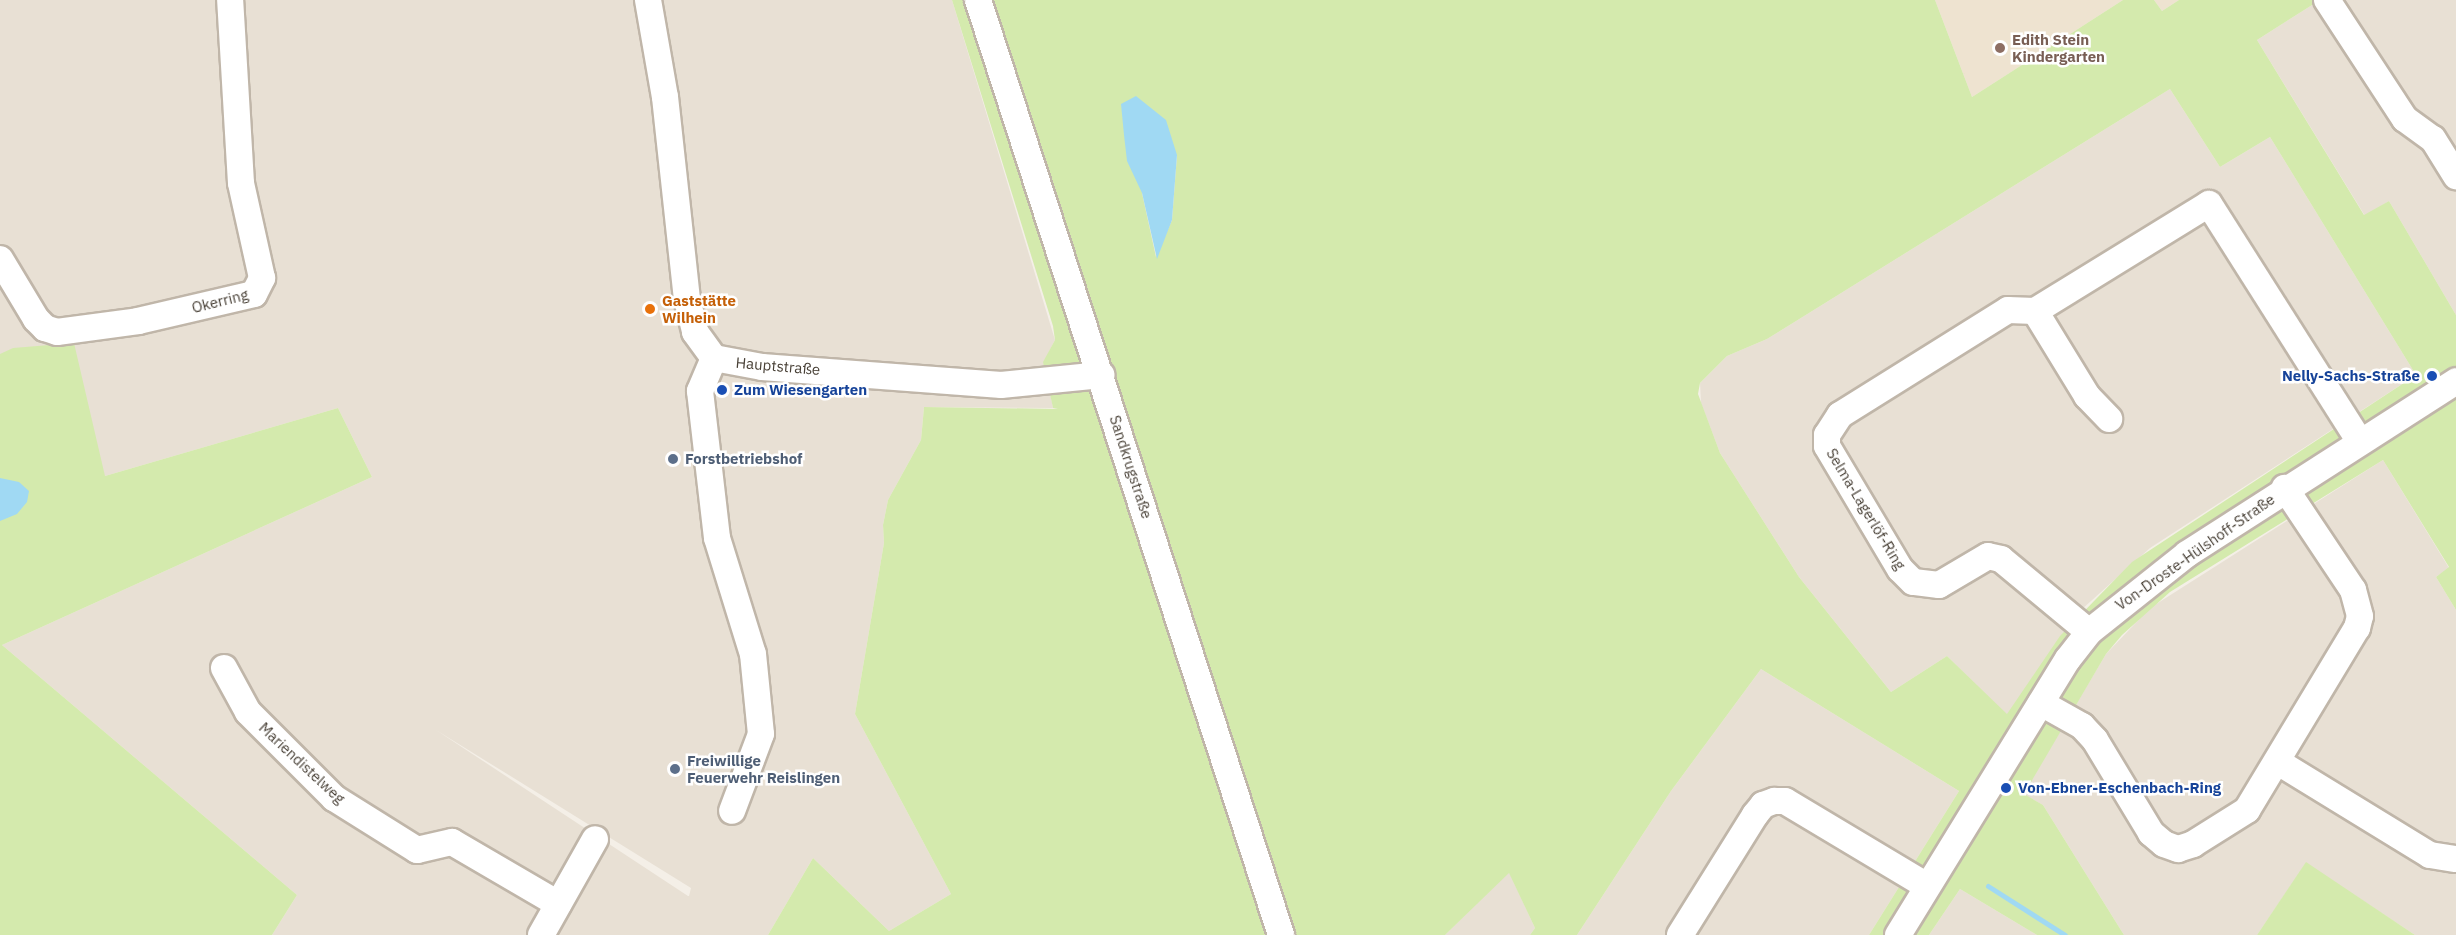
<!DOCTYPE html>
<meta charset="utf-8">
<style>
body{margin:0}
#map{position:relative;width:2456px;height:935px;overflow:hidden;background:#f4efe7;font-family:"IBM Plex Sans",sans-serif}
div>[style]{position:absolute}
.residential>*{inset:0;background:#e8e0d4}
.education>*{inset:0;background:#eee3d0}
.green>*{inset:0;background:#d4eaad}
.water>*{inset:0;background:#a0d9f3}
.stream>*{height:5px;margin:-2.5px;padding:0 2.5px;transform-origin:2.5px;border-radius:2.5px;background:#a0d9f3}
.roads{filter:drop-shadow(2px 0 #c0b6a9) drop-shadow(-2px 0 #c0b6a9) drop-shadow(0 2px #c0b6a9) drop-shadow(0 -2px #c0b6a9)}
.minor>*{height:26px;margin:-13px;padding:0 13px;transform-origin:13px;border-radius:13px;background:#fff}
.dots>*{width:16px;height:16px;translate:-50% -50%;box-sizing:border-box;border:3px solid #fff;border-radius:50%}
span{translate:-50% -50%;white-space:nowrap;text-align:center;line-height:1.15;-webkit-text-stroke:5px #fff;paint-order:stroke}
.education-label{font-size:15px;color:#785e54;font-weight:700}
.left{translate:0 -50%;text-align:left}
.food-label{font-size:15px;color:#c56008;font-weight:700}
.street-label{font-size:15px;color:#473f35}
.transit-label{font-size:15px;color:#164399;font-weight:700}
.right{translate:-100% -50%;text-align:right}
.service-label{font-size:15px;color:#4e5e75;font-weight:700}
</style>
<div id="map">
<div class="residential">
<i style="clip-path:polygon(evenodd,0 0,952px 0,1055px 340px,1044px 362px,1053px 408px,924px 407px,921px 440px,888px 500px,883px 525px,884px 543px,855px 714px,951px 894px,889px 931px,813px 858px,768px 935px,272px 935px,297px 895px,2px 645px,372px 477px,338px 408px,105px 476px,0 479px,0 0,436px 730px,691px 888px,689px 896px,688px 896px,436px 730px)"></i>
<i style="clip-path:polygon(2320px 0,2456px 0,2456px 315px,2389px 201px,2365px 216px,2257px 40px)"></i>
<i style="clip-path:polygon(2170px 89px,2220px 167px,2270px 137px,2416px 375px,2150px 548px,2081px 610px,2007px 715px,1947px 656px,1891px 692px,1799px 577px,1720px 453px,1701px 403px,1700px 383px,1727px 356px,1767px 339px)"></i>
<i style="clip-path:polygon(2383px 460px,2449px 568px,2436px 577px,2456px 610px,2456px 935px,2415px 935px,2306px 863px,2257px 935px,2124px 935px,2043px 805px,2023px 794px,2106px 654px,2150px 608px)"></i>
<i style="clip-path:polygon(1761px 669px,1959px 791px,1869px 935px,1577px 935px,1671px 791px)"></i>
<i style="clip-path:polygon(1509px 872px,1535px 928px,1530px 935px,1445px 935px)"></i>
<i style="clip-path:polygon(1960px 889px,2037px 935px,1929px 935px)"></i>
</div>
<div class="education">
<i style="clip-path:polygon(1935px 0,2123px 0,1972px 97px)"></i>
<i style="clip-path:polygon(2154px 0,2179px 0,2162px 11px)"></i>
</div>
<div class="green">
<i style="clip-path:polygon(evenodd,952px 0,1935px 0,1972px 97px,2123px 0,2154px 0,2162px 11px,2179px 0,2320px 0,2257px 40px,2364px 215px,2389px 201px,2456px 315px,2456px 610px,2436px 577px,2449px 567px,2383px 460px,2170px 592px,2122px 635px,2106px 654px,2024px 794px,2043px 805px,2124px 935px,2037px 935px,1960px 889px,1929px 935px,1869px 935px,1959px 791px,1761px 669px,1671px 791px,1577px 935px,1530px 935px,1535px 928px,1509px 873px,1445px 935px,768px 935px,813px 858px,889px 931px,951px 894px,855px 714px,884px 543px,883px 525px,888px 500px,921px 440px,924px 407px,1058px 409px,1053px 408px,1043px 362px,1055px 340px,1053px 326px,952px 0,2170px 89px,2220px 167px,2270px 137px,2416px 375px,2132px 562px,2060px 636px,2007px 714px,1947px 656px,1891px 692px,1799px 577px,1720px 453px,1698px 394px,1700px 383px,1727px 356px,1767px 339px,2170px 89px,952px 0,1177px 155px,1172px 220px,1156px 257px,1142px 193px,1177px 155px)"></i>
<i style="clip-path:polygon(74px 343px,105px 476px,338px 408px,372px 477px,2px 645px,297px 895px,272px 935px,0 935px,0 354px,13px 348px)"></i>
<i style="clip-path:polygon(2306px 862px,2415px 935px,2257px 935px)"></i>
</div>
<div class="water">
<i style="clip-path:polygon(1136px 96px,1166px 120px,1177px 155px,1172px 220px,1157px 259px,1142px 193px,1127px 161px,1124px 135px,1121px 104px)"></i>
<i style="clip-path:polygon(0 478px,19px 482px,29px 491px,27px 502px,17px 514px,0 521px)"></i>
</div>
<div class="stream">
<i style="left:1988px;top:886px;width:91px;rotate:32.5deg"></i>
</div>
<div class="roads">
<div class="minor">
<i style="left:648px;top:0;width:98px;rotate:80.1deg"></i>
<i style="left:665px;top:97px;width:203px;rotate:83.8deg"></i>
<i style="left:687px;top:299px;width:34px;rotate:76deg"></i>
<i style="left:695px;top:332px;width:32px;rotate:54deg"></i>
<i style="left:714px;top:358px;width:49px;rotate:10.6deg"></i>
<i style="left:762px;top:367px;width:240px;rotate:4.3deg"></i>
<i style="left:1001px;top:385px;width:101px;rotate:-5.7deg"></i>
<i style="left:978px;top:0;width:983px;rotate:72.04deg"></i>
<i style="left:2327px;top:0;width:142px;rotate:56.8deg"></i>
<i style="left:2405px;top:119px;width:34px;rotate:36deg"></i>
<i style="left:2433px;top:139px;width:44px;rotate:58.1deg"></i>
<i style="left:0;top:259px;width:70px;rotate:59deg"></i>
<i style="left:36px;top:319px;width:13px;rotate:45deg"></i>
<i style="left:45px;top:328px;width:13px;rotate:18deg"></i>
<i style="left:57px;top:332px;width:82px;rotate:-7.7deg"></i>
<i style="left:138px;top:321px;width:119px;rotate:-13.1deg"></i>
<i style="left:254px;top:294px;width:18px;rotate:-63deg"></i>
<i style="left:262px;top:278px;width:97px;rotate:-102.5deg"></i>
<i style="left:241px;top:183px;width:183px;rotate:-93.4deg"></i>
<i style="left:2035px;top:311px;width:100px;rotate:58.5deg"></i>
<i style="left:2087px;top:396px;width:32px;rotate:46deg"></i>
<i style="left:714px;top:358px;width:36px;rotate:113deg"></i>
<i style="left:700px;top:391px;width:148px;rotate:83.4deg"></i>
<i style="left:717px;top:538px;width:121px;rotate:72.8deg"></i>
<i style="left:753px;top:654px;width:80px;rotate:84.3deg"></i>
<i style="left:761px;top:734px;width:82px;rotate:110.6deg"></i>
<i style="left:2089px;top:632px;width:114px;rotate:-140.3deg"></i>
<i style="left:2001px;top:559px;width:13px;rotate:-167deg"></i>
<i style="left:1988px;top:556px;width:57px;rotate:149.4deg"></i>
<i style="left:1939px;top:585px;width:26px;rotate:-173deg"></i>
<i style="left:1913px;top:582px;width:18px;rotate:-135deg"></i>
<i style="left:1900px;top:569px;width:143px;rotate:-120.7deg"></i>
<i style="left:1827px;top:446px;width:11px;rotate:-90deg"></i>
<i style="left:1827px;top:435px;width:24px;rotate:-57deg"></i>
<i style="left:1840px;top:415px;width:198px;rotate:-32deg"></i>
<i style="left:2008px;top:310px;width:27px;rotate:2deg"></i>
<i style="left:2035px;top:311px;width:204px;rotate:-31.6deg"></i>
<i style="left:2209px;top:204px;width:282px;rotate:57.6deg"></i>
<i style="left:224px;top:668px;width:50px;rotate:61.4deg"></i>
<i style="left:248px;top:712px;width:122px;rotate:45deg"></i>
<i style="left:334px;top:798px;width:98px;rotate:32.1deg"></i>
<i style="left:417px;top:850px;width:36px;rotate:-13deg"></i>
<i style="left:452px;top:842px;width:123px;rotate:30.3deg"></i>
<i style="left:2041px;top:703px;width:47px;rotate:29.3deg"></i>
<i style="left:2082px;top:726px;width:19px;rotate:47deg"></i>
<i style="left:2095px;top:740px;width:109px;rotate:58.9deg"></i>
<i style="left:2151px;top:833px;width:17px;rotate:40deg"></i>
<i style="left:2164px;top:844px;width:15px;rotate:20deg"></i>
<i style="left:2178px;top:849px;width:16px;rotate:-18deg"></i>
<i style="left:2193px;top:844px;width:64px;rotate:-32.2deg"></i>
<i style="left:2247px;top:810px;width:213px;rotate:-58.9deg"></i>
<i style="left:2357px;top:628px;width:12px;rotate:-76deg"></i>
<i style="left:2360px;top:616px;width:27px;rotate:-105deg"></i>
<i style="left:2353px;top:590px;width:123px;rotate:-123.7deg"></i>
<i style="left:2278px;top:762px;width:178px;rotate:31.5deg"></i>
<i style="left:2430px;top:855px;width:26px;rotate:9deg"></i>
<i style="left:541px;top:935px;width:110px;rotate:-60.6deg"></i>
<i style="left:1680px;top:935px;width:142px;rotate:-58deg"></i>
<i style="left:1755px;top:815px;width:13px;rotate:-51deg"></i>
<i style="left:1763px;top:805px;width:12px;rotate:-20deg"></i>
<i style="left:1774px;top:801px;width:11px"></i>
<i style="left:1785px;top:801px;width:165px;rotate:30.9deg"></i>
<i style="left:1898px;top:935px;width:324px;rotate:-58.4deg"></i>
<i style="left:2068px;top:659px;width:34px;rotate:-52deg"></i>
<i style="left:2089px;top:632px;width:125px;rotate:-38.5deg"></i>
<i style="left:2187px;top:554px;width:320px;rotate:-32.7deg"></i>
</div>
</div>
<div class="dots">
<i style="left:2000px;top:48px;background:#8d6e63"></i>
<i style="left:650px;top:309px;background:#e8710a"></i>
<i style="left:2432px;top:376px;background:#1a4fb4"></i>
<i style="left:722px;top:390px;background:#1a4fb4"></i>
<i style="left:673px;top:459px;background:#5c6f8a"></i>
<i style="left:675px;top:769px;background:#5c6f8a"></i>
<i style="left:2006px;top:788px;background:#1a4fb4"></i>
</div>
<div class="education-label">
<span class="left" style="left:2012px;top:48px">Edith Stein<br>Kindergarten</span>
</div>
<div class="food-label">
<span class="left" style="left:662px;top:309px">Gaststätte<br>Wilhein</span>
</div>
<div class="street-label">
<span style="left:220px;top:301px;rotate:-14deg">Okerring</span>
<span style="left:778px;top:366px;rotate:5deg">Hauptstraße</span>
<span style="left:1131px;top:467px;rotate:72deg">Sandkrugstraße</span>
<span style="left:1866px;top:509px;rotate:59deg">Selma-Lagerlöf-Ring</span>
<span style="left:2195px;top:552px;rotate:-35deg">Von-Droste-Hülshoff-Straße</span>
<span style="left:302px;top:763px;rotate:43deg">Mariendistelweg</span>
</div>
<div class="transit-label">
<span class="right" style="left:2420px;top:376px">Nelly-Sachs-Straße</span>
<span class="left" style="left:734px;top:390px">Zum Wiesengarten</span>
<span class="left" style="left:2018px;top:788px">Von-Ebner-Eschenbach-Ring</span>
</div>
<div class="service-label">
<span class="left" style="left:685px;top:459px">Forstbetriebshof</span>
<span class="left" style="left:687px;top:769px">Freiwillige<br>Feuerwehr Reislingen</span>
</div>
</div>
